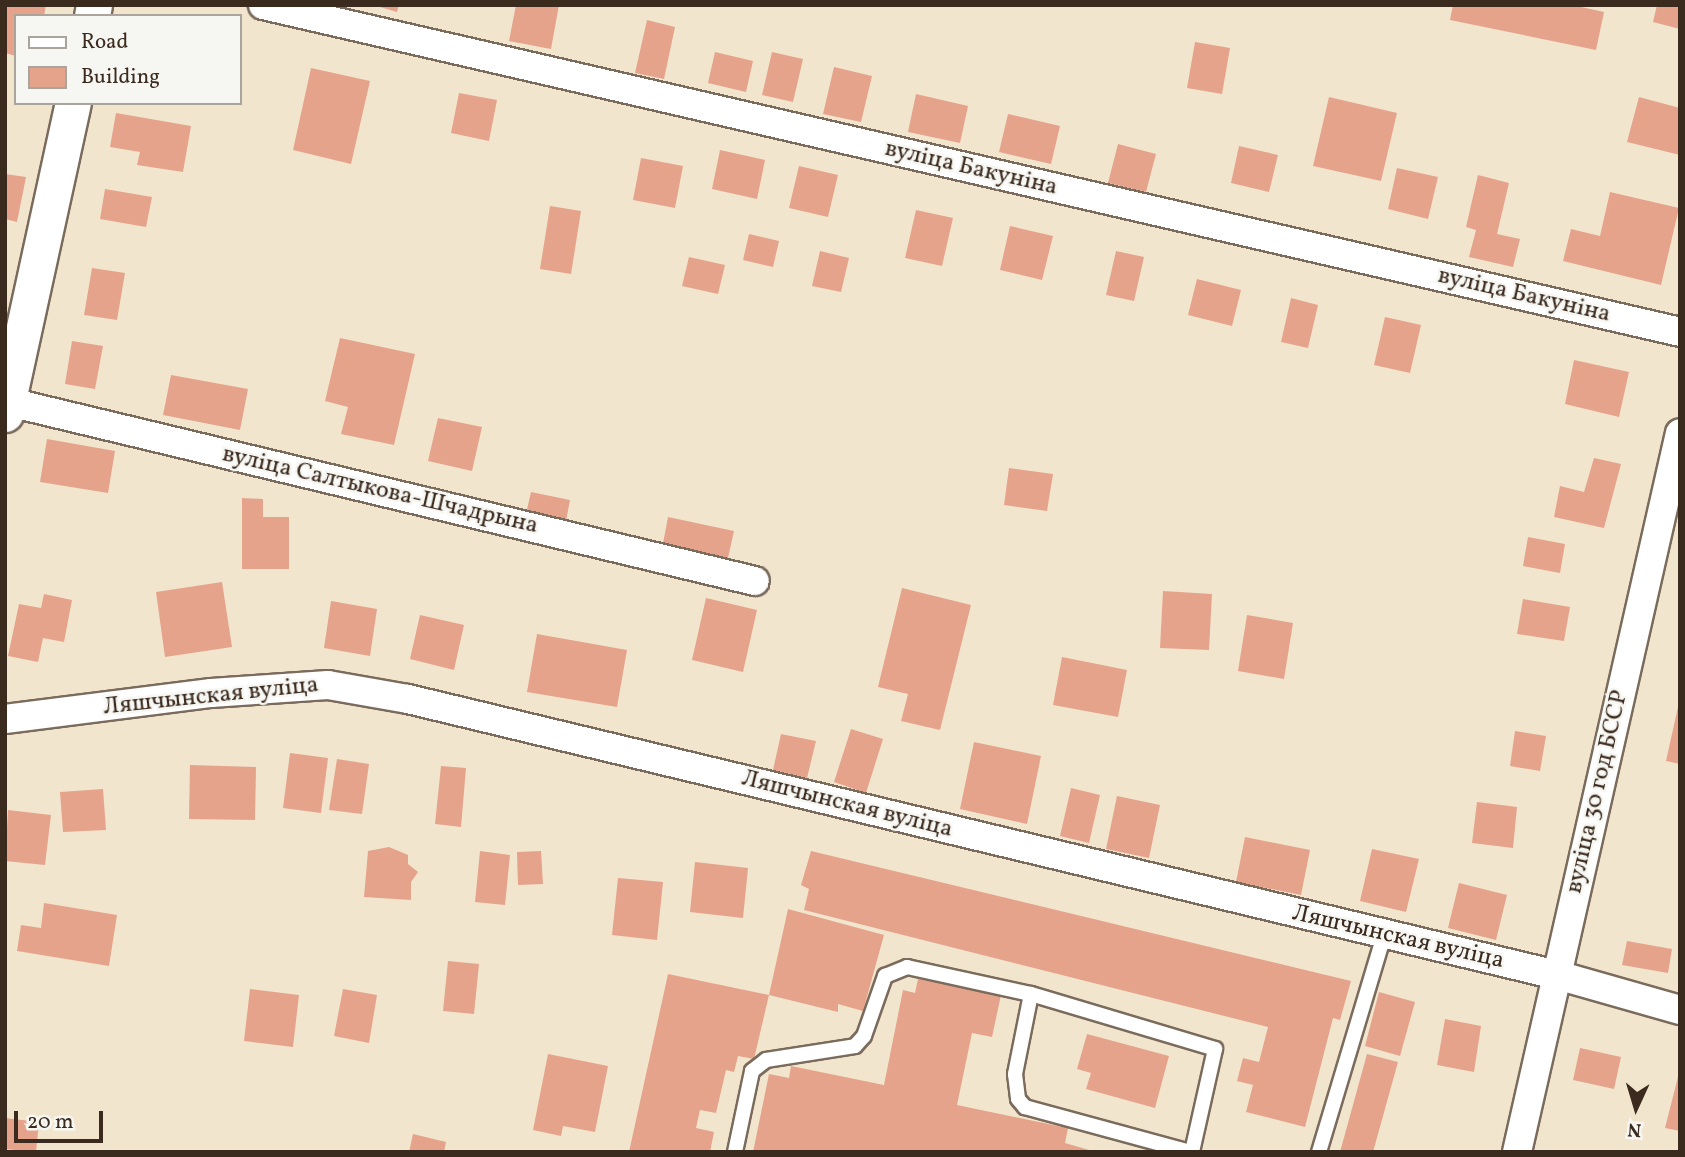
<!DOCTYPE html>
<meta charset="utf-8">
<style>
body{margin:0}
#map{position:relative;width:1685px;height:1157px;overflow:hidden;background:#f2e5ce;font-family:Vollkorn,serif}
div>[style]{position:absolute}
.building>*{inset:0;background:#e6a38b}
.roads{filter:drop-shadow(2px 0 #7b6b5c) drop-shadow(-2px 0 #7b6b5c) drop-shadow(0 2px #7b6b5c) drop-shadow(0 -2px #7b6b5c)}
.service>*{height:14px;margin:-7px;padding:0 7px;transform-origin:7px;border-radius:7px;background:#fff}
.minor>*{height:28px;margin:-14px;padding:0 14px;transform-origin:14px;border-radius:14px;background:#fff}
.tertiary>*{height:35px;margin:-17.5px;padding:0 17.5px;transform-origin:17.5px;border-radius:17.5px;background:#fff}
span{translate:-50% -50%;white-space:nowrap;text-align:center;line-height:1.15;-webkit-text-stroke:5px #f6f6f2;paint-order:stroke}
.street-label{font-size:24px;color:#3b2a1e}
.frame{position:absolute;inset:0;border:7px solid #3b2a1e;pointer-events:none}
.legend{position:absolute;left:14px;top:14px;width:228px;height:91px;box-sizing:border-box;background:#f6f6f2;border:2px solid #aba49d;margin:0;padding:9px 12px;list-style:none;font-size:21px;color:#3b2a1e}
.legend li{display:flex;align-items:center;gap:14px;height:35px}
.legend b{width:35px;border:2px solid #aba49d}
.north{position:absolute;left:1601px;top:1073px;width:70px;height:70px;-webkit-text-stroke:5px #f6f6f2;paint-order:stroke;rotate:184deg;font-size:19px;font-weight:700;line-height:28px;text-align:center;color:#3b2a1e}
.north::after{content:'';display:block;margin:auto;width:24px;height:32px;background:#3b2a1e;clip-path:polygon(50% 0,100% 100%,50% 72%,0 100%)}
.scale{position:absolute;left:14px;top:1111px;width:89px;height:32px;box-sizing:border-box;border:4px solid #3b2a1e;border-top:0;padding-left:9px;font-size:21px;line-height:24px;white-space:nowrap;color:#3b2a1e;-webkit-text-stroke:5px #f6f6f2;paint-order:stroke}
</style>
<div id="map">
<div class="building">
<i style="clip-path:polygon(5px 5px,46px 5px,44px 16px,16px 16px,16px 56px,5px 53px)"></i>
<i style="clip-path:polygon(373px 5px,399px 5px,397px 12px)"></i>
<i style="clip-path:polygon(516px 5px,559px 5px,551px 49px,509px 41px)"></i>
<i style="clip-path:polygon(1453px 5px,1572px 5px,1604px 12px,1596px 50px,1450px 20px)"></i>
<i style="clip-path:polygon(1657px 5px,1680px 5px,1680px 29px,1653px 22px)"></i>
<i style="clip-path:polygon(647px 20px,675px 27px,664px 79px,635px 73px)"></i>
<i style="clip-path:polygon(1195px 42px,1230px 48px,1222px 94px,1187px 88px)"></i>
<i style="clip-path:polygon(715px 52px,753px 61px,746px 92px,708px 83px)"></i>
<i style="clip-path:polygon(772px 52px,803px 59px,793px 102px,762px 95px)"></i>
<i style="clip-path:polygon(834px 67px,872px 76px,861px 122px,823px 114px)"></i>
<i style="clip-path:polygon(311px 68px,370px 81px,351px 164px,293px 150px)"></i>
<i style="clip-path:polygon(459px 93px,497px 100px,489px 141px,451px 133px)"></i>
<i style="clip-path:polygon(916px 94px,968px 106px,960px 143px,908px 132px)"></i>
<i style="clip-path:polygon(1329px 97px,1397px 113px,1381px 181px,1313px 166px)"></i>
<i style="clip-path:polygon(1639px 97px,1680px 108px,1680px 155px,1627px 142px)"></i>
<i style="clip-path:polygon(116px 113px,191px 126px,183px 172px,137px 165px,140px 152px,110px 147px)"></i>
<i style="clip-path:polygon(1008px 114px,1060px 126px,1051px 164px,999px 152px)"></i>
<i style="clip-path:polygon(1118px 144px,1156px 154px,1146px 192px,1108px 183px)"></i>
<i style="clip-path:polygon(1239px 146px,1278px 155px,1269px 192px,1231px 183px)"></i>
<i style="clip-path:polygon(720px 150px,765px 160px,757px 199px,712px 189px)"></i>
<i style="clip-path:polygon(641px 158px,683px 166px,675px 208px,633px 200px)"></i>
<i style="clip-path:polygon(799px 166px,838px 175px,828px 217px,789px 208px)"></i>
<i style="clip-path:polygon(1397px 168px,1438px 177px,1428px 219px,1388px 209px)"></i>
<i style="clip-path:polygon(5px 174px,26px 177px,17px 222px,5px 219px)"></i>
<i style="clip-path:polygon(1478px 175px,1509px 183px,1497px 234px,1520px 239px,1513px 267px,1469px 257px,1476px 230px,1466px 227px)"></i>
<i style="clip-path:polygon(105px 189px,152px 197px,146px 227px,100px 219px)"></i>
<i style="clip-path:polygon(1610px 192px,1679px 208px,1661px 285px,1563px 261px,1571px 229px,1600px 236px)"></i>
<i style="clip-path:polygon(550px 206px,581px 211px,571px 274px,540px 269px)"></i>
<i style="clip-path:polygon(916px 210px,953px 218px,942px 266px,905px 258px)"></i>
<i style="clip-path:polygon(1010px 226px,1053px 236px,1042px 280px,1000px 270px)"></i>
<i style="clip-path:polygon(749px 234px,779px 241px,773px 267px,743px 260px)"></i>
<i style="clip-path:polygon(820px 251px,849px 258px,841px 292px,812px 286px)"></i>
<i style="clip-path:polygon(1116px 251px,1144px 257px,1134px 301px,1106px 295px)"></i>
<i style="clip-path:polygon(689px 257px,725px 265px,718px 294px,682px 286px)"></i>
<i style="clip-path:polygon(92px 268px,125px 273px,117px 320px,84px 315px)"></i>
<i style="clip-path:polygon(1197px 279px,1241px 290px,1232px 326px,1188px 315px)"></i>
<i style="clip-path:polygon(1291px 298px,1318px 305px,1308px 348px,1281px 342px)"></i>
<i style="clip-path:polygon(1385px 317px,1421px 325px,1410px 373px,1374px 365px)"></i>
<i style="clip-path:polygon(340px 338px,415px 354px,394px 445px,341px 434px,348px 407px,325px 401px)"></i>
<i style="clip-path:polygon(72px 341px,103px 346px,95px 389px,65px 384px)"></i>
<i style="clip-path:polygon(1574px 360px,1629px 372px,1619px 417px,1565px 404px)"></i>
<i style="clip-path:polygon(171px 375px,248px 389px,240px 430px,163px 415px)"></i>
<i style="clip-path:polygon(438px 418px,482px 427px,472px 471px,428px 461px)"></i>
<i style="clip-path:polygon(47px 439px,115px 451px,108px 493px,40px 482px)"></i>
<i style="clip-path:polygon(1594px 458px,1621px 464px,1604px 528px,1554px 517px,1560px 486px,1584px 492px)"></i>
<i style="clip-path:polygon(1009px 468px,1053px 474px,1047px 511px,1004px 505px)"></i>
<i style="clip-path:polygon(531px 492px,570px 500px,565px 526px,525px 518px)"></i>
<i style="clip-path:polygon(242px 498px,263px 499px,263px 517px,289px 517px,289px 569px,242px 569px)"></i>
<i style="clip-path:polygon(668px 517px,734px 531px,726px 567px,661px 554px)"></i>
<i style="clip-path:polygon(1528px 537px,1565px 544px,1560px 573px,1523px 566px)"></i>
<i style="clip-path:polygon(222px 582px,232px 647px,165px 657px,156px 592px)"></i>
<i style="clip-path:polygon(902px 588px,971px 605px,940px 730px,901px 721px,908px 694px,878px 687px)"></i>
<i style="clip-path:polygon(1163px 591px,1212px 594px,1209px 650px,1160px 648px)"></i>
<i style="clip-path:polygon(44px 594px,72px 600px,64px 642px,43px 638px,38px 662px,8px 656px,19px 604px,41px 608px)"></i>
<i style="clip-path:polygon(706px 598px,757px 610px,743px 672px,692px 660px)"></i>
<i style="clip-path:polygon(1523px 599px,1570px 607px,1564px 641px,1517px 634px)"></i>
<i style="clip-path:polygon(331px 601px,377px 609px,370px 656px,324px 648px)"></i>
<i style="clip-path:polygon(420px 615px,464px 625px,454px 670px,410px 659px)"></i>
<i style="clip-path:polygon(1247px 615px,1293px 623px,1284px 679px,1238px 671px)"></i>
<i style="clip-path:polygon(537px 634px,627px 650px,617px 707px,527px 692px)"></i>
<i style="clip-path:polygon(1062px 657px,1127px 670px,1118px 717px,1053px 705px)"></i>
<i style="clip-path:polygon(1680px 698px,1680px 764px,1666px 761px)"></i>
<i style="clip-path:polygon(851px 729px,883px 739px,866px 793px,834px 782px)"></i>
<i style="clip-path:polygon(1515px 731px,1546px 736px,1540px 771px,1510px 766px)"></i>
<i style="clip-path:polygon(781px 734px,816px 741px,807px 778px,773px 770px)"></i>
<i style="clip-path:polygon(974px 742px,1041px 756px,1027px 824px,960px 809px)"></i>
<i style="clip-path:polygon(290px 753px,328px 758px,321px 813px,283px 808px)"></i>
<i style="clip-path:polygon(337px 759px,369px 764px,362px 814px,329px 810px)"></i>
<i style="clip-path:polygon(190px 765px,256px 767px,255px 820px,189px 819px)"></i>
<i style="clip-path:polygon(441px 766px,466px 768px,461px 827px,435px 824px)"></i>
<i style="clip-path:polygon(1071px 788px,1100px 795px,1089px 843px,1060px 836px)"></i>
<i style="clip-path:polygon(103px 789px,106px 830px,63px 832px,60px 792px)"></i>
<i style="clip-path:polygon(1117px 796px,1160px 805px,1149px 858px,1106px 849px)"></i>
<i style="clip-path:polygon(1477px 802px,1517px 807px,1513px 848px,1472px 843px)"></i>
<i style="clip-path:polygon(8px 810px,51px 815px,45px 865px,5px 861px)"></i>
<i style="clip-path:polygon(1245px 837px,1310px 850px,1301px 895px,1236px 882px)"></i>
<i style="clip-path:polygon(389px 847px,408px 855px,408px 864px,418px 872px,411px 882px,411px 900px,364px 897px,368px 851px)"></i>
<i style="clip-path:polygon(1372px 849px,1419px 859px,1406px 912px,1360px 901px)"></i>
<i style="clip-path:polygon(480px 851px,510px 855px,505px 905px,475px 902px)"></i>
<i style="clip-path:polygon(541px 851px,543px 884px,518px 885px,517px 852px)"></i>
<i style="clip-path:polygon(811px 851px,1351px 981px,1340px 1020px,1333px 1018px,1305px 1127px,1246px 1112px,1253px 1085px,1237px 1081px,1243px 1058px,1259px 1062px,1268px 1027px,804px 910px,809px 889px,801px 885px)"></i>
<i style="clip-path:polygon(695px 862px,748px 868px,743px 918px,690px 912px)"></i>
<i style="clip-path:polygon(618px 878px,663px 882px,657px 940px,612px 935px)"></i>
<i style="clip-path:polygon(1459px 883px,1507px 895px,1496px 940px,1448px 928px)"></i>
<i style="clip-path:polygon(44px 903px,117px 915px,109px 966px,17px 951px,21px 925px,41px 928px)"></i>
<i style="clip-path:polygon(788px 909px,884px 935px,863px 1011px,838px 1004px,838px 1012px,769px 995px)"></i>
<i style="clip-path:polygon(1627px 941px,1672px 949px,1668px 973px,1622px 965px)"></i>
<i style="clip-path:polygon(448px 961px,479px 964px,474px 1014px,443px 1011px)"></i>
<i style="clip-path:polygon(668px 974px,769px 995px,754px 1059px,738px 1056px,734px 1072px,726px 1070px,716px 1113px,700px 1110px,696px 1128px,714px 1132px,710px 1152px,629px 1152px)"></i>
<i style="clip-path:polygon(918px 979px,1001px 995px,992px 1037px,972px 1033px,957px 1105px,1068px 1128px,1065px 1143px,1096px 1152px,753px 1152px,769px 1074px,789px 1078px,791px 1066px,884px 1085px,903px 990px,915px 993px)"></i>
<i style="clip-path:polygon(250px 989px,299px 995px,293px 1047px,244px 1041px)"></i>
<i style="clip-path:polygon(343px 989px,377px 995px,369px 1043px,334px 1036px)"></i>
<i style="clip-path:polygon(1379px 992px,1415px 1002px,1400px 1056px,1365px 1046px)"></i>
<i style="clip-path:polygon(1445px 1019px,1481px 1026px,1474px 1072px,1437px 1065px)"></i>
<i style="clip-path:polygon(1087px 1034px,1169px 1056px,1155px 1108px,1086px 1089px,1091px 1073px,1077px 1069px)"></i>
<i style="clip-path:polygon(1580px 1048px,1621px 1057px,1614px 1089px,1573px 1080px)"></i>
<i style="clip-path:polygon(548px 1054px,608px 1066px,595px 1132px,563px 1126px,561px 1136px,533px 1130px)"></i>
<i style="clip-path:polygon(1367px 1054px,1398px 1062px,1373px 1152px,1340px 1152px)"></i>
<i style="clip-path:polygon(1680px 1069px,1680px 1131px,1665px 1128px)"></i>
<i style="clip-path:polygon(5px 1118px,39px 1122px,36px 1152px,5px 1149px)"></i>
<i style="clip-path:polygon(413px 1134px,446px 1142px,444px 1152px,409px 1152px)"></i>
</div>
<div class="roads">
<div class="service">
<i style="left:1031px;top:994px;width:192px;rotate:16.6deg"></i>
<i style="left:1215px;top:1049px;width:106px;rotate:102.6deg"></i>
<i style="left:735px;top:1152px;width:83px;rotate:-78.1deg"></i>
<i style="left:752px;top:1071px;width:18px;rotate:-38deg"></i>
<i style="left:766px;top:1060px;width:90px;rotate:-8.9deg"></i>
<i style="left:855px;top:1046px;width:13px;rotate:-48deg"></i>
<i style="left:864px;top:1036px;width:64px;rotate:-70.7deg"></i>
<i style="left:885px;top:976px;width:24px;rotate:-22deg"></i>
<i style="left:907px;top:967px;width:127px;rotate:12.3deg"></i>
<i style="left:1031px;top:994px;width:82px;rotate:101.3deg"></i>
<i style="left:1015px;top:1074px;width:25px;rotate:83deg"></i>
<i style="left:1018px;top:1099px;width:11px;rotate:49deg"></i>
<i style="left:1025px;top:1107px;width:172px;rotate:15.2deg"></i>
<i style="left:1319px;top:1152px;width:227px;rotate:-73.3deg"></i>
</div>
<div class="minor">
<i style="left:263px;top:5px;width:1454px;rotate:12.99deg"></i>
<i style="left:5px;top:401px;width:771px;rotate:13.5deg"></i>
<i style="left:5px;top:719px;width:208px;rotate:-7.2deg"></i>
<i style="left:211px;top:693px;width:117px;rotate:-3.9deg"></i>
<i style="left:328px;top:685px;width:81px;rotate:9.9deg"></i>
<i style="left:408px;top:699px;width:1182px;rotate:13.51deg"></i>
<i style="left:1557px;top:975px;width:128px;rotate:15.9deg"></i>
<i style="left:1517px;top:1152px;width:737px;rotate:-77.23deg"></i>
</div>
<div class="tertiary">
<i style="left:92px;top:16px;width:11px;rotate:-80deg"></i>
<i style="left:5px;top:414px;width:318px;rotate:-77.7deg"></i>
</div>
</div>
<div class="street-label">
<span style="left:971px;top:169px;rotate:13deg">вуліца Бакуніна</span>
<span style="left:1524px;top:296px;rotate:13deg">вуліца Бакуніна</span>
<span style="left:380px;top:491px;rotate:13deg">вуліца Салтыкова-Шчадрына</span>
<span style="left:211px;top:697px;rotate:-6deg">Ляшчынская вуліца</span>
<span style="left:1598px;top:792px;rotate:-77deg">вуліца 30 год БССР</span>
<span style="left:847px;top:805px;rotate:14deg">Ляшчынская вуліца</span>
<span style="left:1398px;top:938px;rotate:13deg">Ляшчынская вуліца</span>
</div>
<div class="frame"></div>
<ul class="legend">
<li><b style="height:9px;background:#fff"></b>Road</li>
<li><b style="height:19px;background:#e6a38b"></b>Building</li>
</ul>
<div class="north">N</div>
<div class="scale">20 m</div>
</div>
